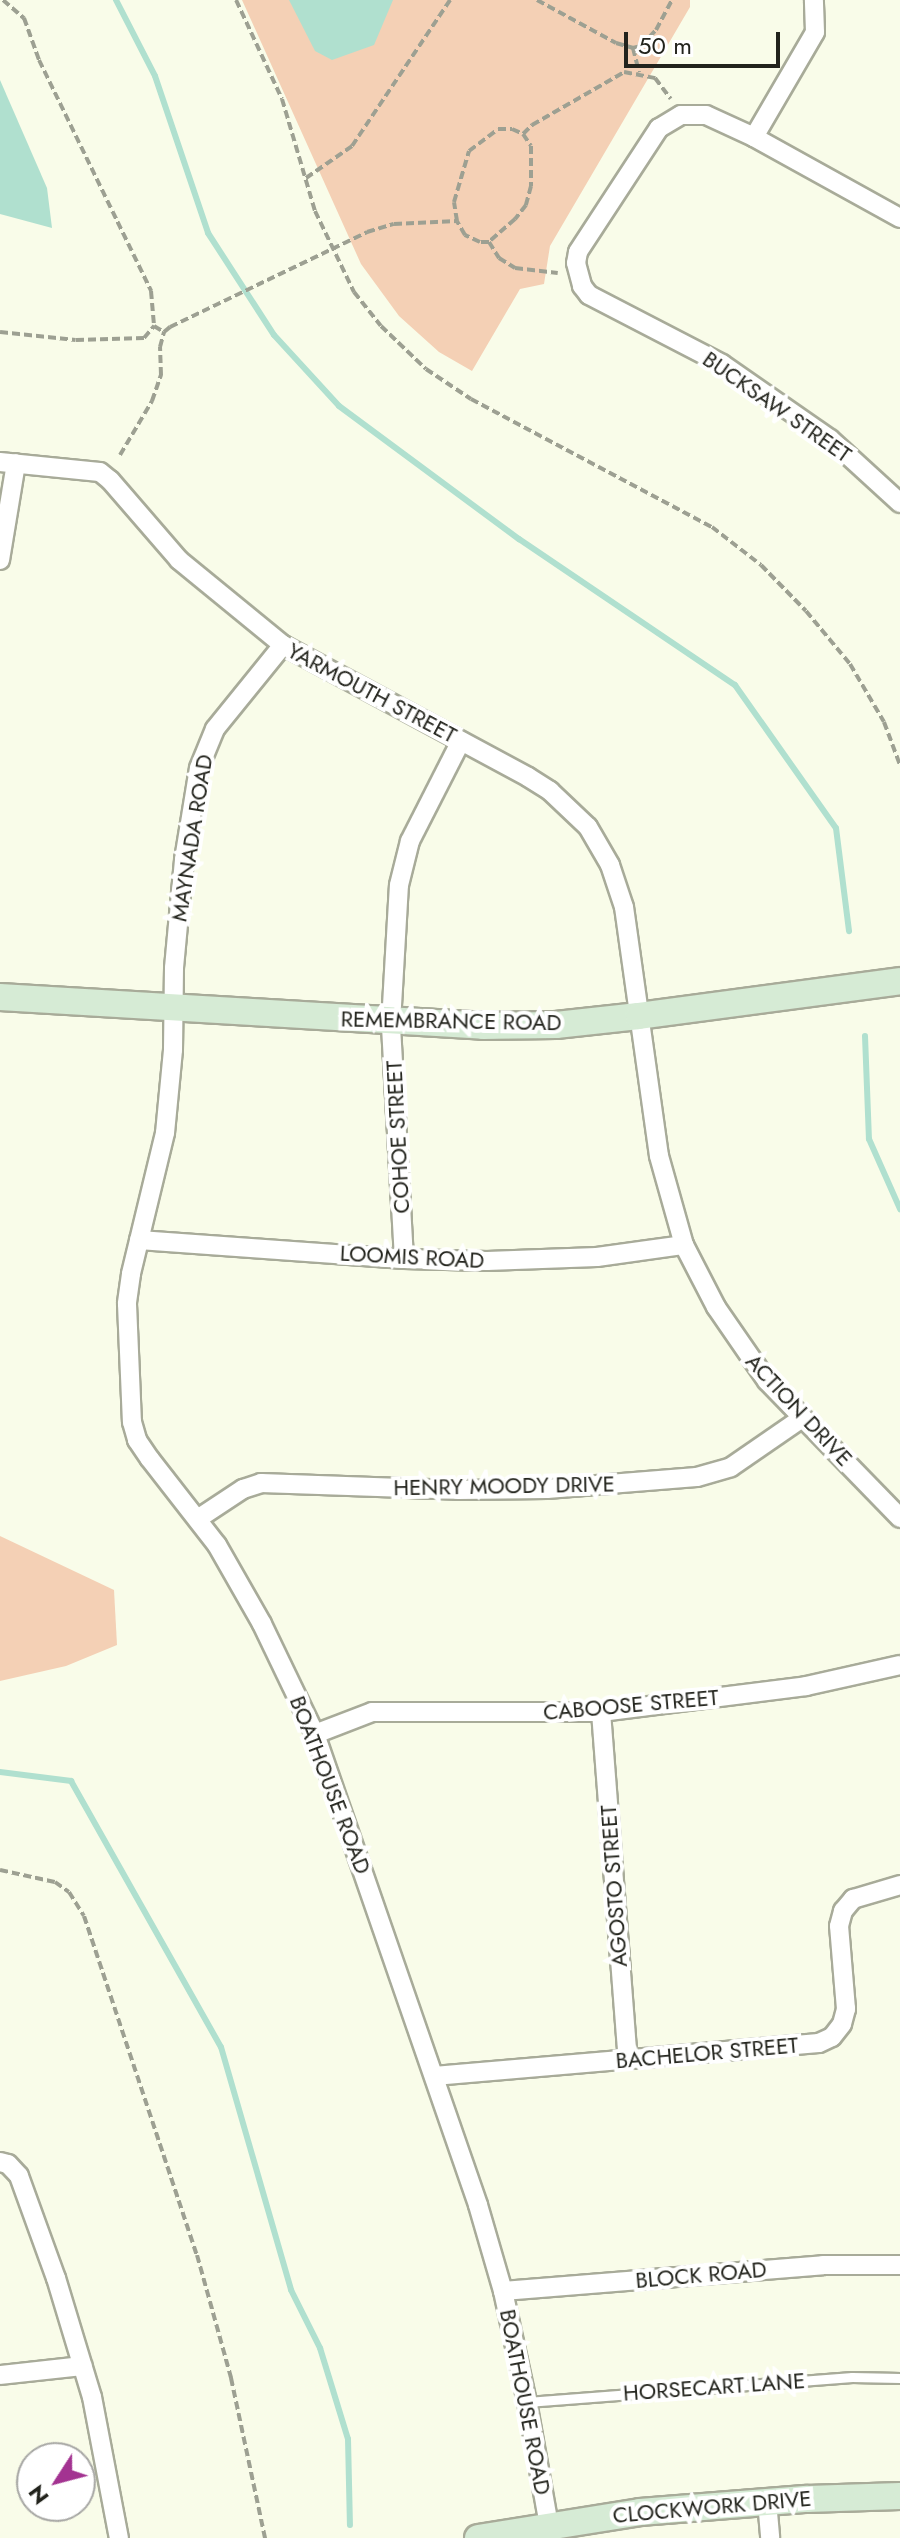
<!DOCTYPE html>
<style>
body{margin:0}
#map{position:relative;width:900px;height:2538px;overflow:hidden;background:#f9fce9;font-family:Jost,sans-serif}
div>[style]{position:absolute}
.green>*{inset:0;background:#f4d0b5}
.water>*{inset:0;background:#b0e0cf}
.stream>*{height:6px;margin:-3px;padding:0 3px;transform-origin:3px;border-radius:3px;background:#b0e0cf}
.path>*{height:4px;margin-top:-2px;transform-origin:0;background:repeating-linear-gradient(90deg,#9da092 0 8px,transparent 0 12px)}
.roads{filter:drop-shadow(2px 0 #a8ab99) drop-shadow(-2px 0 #a8ab99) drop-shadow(0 2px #a8ab99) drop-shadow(0 -2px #a8ab99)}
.lane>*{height:9px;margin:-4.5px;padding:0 4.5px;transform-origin:4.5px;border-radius:4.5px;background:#fff}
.street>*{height:18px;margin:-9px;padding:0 9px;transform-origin:9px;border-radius:9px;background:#fff}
.secondary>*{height:26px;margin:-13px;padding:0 13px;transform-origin:13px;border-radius:13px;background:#d6ebd5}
span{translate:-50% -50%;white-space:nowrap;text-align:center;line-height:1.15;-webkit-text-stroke:8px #fff;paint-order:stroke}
.street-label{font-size:22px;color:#22231c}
.north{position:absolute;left:16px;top:2442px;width:80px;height:80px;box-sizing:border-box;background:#fff;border:2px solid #a7a7a4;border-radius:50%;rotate:234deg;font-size:22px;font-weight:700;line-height:32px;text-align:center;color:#22231c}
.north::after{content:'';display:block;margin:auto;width:28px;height:36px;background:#a33391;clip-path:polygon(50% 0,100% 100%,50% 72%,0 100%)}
.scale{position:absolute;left:624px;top:32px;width:156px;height:36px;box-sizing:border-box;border:4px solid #22231c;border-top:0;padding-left:10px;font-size:24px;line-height:28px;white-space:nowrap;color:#22231c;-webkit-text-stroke:6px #fff;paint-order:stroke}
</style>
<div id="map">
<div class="green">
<i style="clip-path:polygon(242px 0,690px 0,690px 7px,550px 246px,544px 284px,520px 289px,472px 371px,439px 352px,399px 316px,361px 264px)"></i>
<i style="clip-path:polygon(0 1536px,114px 1590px,117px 1645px,66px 1666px,0 1681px)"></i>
</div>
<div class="water">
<i style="clip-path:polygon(289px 0,393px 0,374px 45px,332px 60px,315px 51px)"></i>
<i style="clip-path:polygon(0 80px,47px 188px,52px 228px,0 214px)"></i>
</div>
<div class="stream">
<i style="left:116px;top:0;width:85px;rotate:62.8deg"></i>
<i style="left:155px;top:76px;width:166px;rotate:71.3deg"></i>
<i style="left:208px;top:233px;width:121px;rotate:57.1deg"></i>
<i style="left:274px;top:335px;width:96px;rotate:47.5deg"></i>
<i style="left:339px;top:406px;width:224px;rotate:36.5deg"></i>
<i style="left:519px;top:539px;width:261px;rotate:34.1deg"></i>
<i style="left:735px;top:685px;width:175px;rotate:54.8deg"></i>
<i style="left:836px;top:828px;width:104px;rotate:82.8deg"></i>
<i style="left:865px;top:1036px;width:103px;rotate:87.8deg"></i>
<i style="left:869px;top:1139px;width:77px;rotate:66.1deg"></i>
<i style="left:0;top:1772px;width:72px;rotate:7.2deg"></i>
<i style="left:71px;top:1781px;width:305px;rotate:60.6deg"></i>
<i style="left:221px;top:2047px;width:253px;rotate:73.9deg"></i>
<i style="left:291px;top:2290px;width:65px;rotate:63.4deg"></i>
<i style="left:320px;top:2348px;width:95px;rotate:72.9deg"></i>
<i style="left:348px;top:2439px;width:86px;rotate:88.7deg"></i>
</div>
<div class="path">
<i style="left:3px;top:0;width:28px;rotate:41deg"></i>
<i style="left:24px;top:18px;width:45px;rotate:70.3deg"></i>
<i style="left:39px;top:60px;width:257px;rotate:64.1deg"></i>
<i style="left:151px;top:291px;width:35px;rotate:85deg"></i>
<i style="left:154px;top:326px;width:12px;rotate:31deg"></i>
<i style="left:236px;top:0;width:109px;rotate:65.1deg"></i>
<i style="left:282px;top:99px;width:117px;rotate:73.6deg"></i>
<i style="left:315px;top:211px;width:90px;rotate:64.3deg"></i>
<i style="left:354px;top:292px;width:43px;rotate:51.5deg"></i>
<i style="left:381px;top:326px;width:62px;rotate:43.7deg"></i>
<i style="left:426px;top:369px;width:54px;rotate:33.7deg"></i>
<i style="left:471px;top:399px;width:273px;rotate:28deg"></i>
<i style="left:712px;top:527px;width:62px;rotate:37.8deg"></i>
<i style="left:761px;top:565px;width:64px;rotate:45.6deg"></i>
<i style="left:806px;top:611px;width:69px;rotate:50.3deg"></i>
<i style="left:850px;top:664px;width:67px;rotate:59.6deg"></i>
<i style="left:884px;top:722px;width:46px;rotate:69.6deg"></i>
<i style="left:537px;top:0;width:90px;rotate:28.6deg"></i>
<i style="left:616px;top:43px;width:18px;rotate:16deg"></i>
<i style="left:633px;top:48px;width:8px;rotate:-14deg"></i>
<i style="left:641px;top:46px;width:22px;rotate:-47deg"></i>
<i style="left:656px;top:30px;width:34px;rotate:-62deg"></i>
<i style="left:633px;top:48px;width:25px;rotate:76deg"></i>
<i style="left:498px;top:129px;width:14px"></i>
<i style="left:512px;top:129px;width:12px;rotate:24deg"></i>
<i style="left:523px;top:134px;width:14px;rotate:56deg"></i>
<i style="left:531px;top:146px;width:40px;rotate:90deg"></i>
<i style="left:531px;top:186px;width:20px;rotate:105deg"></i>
<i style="left:526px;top:205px;width:18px;rotate:128deg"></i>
<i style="left:515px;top:219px;width:35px;rotate:139deg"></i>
<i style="left:489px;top:242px;width:9px;rotate:180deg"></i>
<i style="left:480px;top:242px;width:17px;rotate:-155deg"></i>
<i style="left:465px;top:235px;width:16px;rotate:-120deg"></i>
<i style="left:457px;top:221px;width:19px;rotate:-99deg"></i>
<i style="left:454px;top:202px;width:53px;rotate:-73.6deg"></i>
<i style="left:469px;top:151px;width:36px;rotate:-37deg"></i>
<i style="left:523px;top:134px;width:13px;rotate:-45deg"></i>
<i style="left:532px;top:125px;width:106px;rotate:-29.9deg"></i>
<i style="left:624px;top:72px;width:32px;rotate:11deg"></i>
<i style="left:655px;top:78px;width:26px;rotate:53deg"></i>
<i style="left:306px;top:178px;width:56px;rotate:-34.8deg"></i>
<i style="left:352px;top:146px;width:176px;rotate:-56.1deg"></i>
<i style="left:489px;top:242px;width:19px;rotate:58deg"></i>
<i style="left:499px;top:258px;width:19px;rotate:32deg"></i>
<i style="left:515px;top:268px;width:43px;rotate:6.6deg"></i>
<i style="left:0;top:332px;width:76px;rotate:6deg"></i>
<i style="left:76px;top:340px;width:68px;rotate:-1.7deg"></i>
<i style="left:144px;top:338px;width:16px;rotate:-50deg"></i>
<i style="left:120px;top:455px;width:63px;rotate:-59.3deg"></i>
<i style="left:152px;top:401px;width:28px;rotate:-71deg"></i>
<i style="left:161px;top:375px;width:28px;rotate:-92deg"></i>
<i style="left:160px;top:347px;width:16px;rotate:-75deg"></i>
<i style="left:164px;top:332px;width:8px;rotate:-40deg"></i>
<i style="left:170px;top:327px;width:219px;rotate:-25.7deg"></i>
<i style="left:367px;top:232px;width:28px;rotate:-17deg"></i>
<i style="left:394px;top:224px;width:63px;rotate:-2.7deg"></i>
<i style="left:0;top:1870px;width:56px;rotate:12.3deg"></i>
<i style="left:55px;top:1882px;width:17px;rotate:36deg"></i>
<i style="left:69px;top:1892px;width:28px;rotate:58deg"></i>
<i style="left:84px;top:1916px;width:357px;rotate:71.6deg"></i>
<i style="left:197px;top:2255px;width:128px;rotate:74.5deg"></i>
<i style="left:231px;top:2378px;width:164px;rotate:78deg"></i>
</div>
<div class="roads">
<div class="lane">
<i style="left:527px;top:2402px;width:326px;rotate:-4.4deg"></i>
<i style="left:852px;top:2377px;width:48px;rotate:1.2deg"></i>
</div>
<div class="street">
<i style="left:754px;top:137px;width:121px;rotate:-59.8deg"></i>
<i style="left:815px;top:32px;width:32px;rotate:-92deg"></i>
<i style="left:900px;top:218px;width:167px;rotate:-151deg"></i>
<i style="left:754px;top:137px;width:53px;rotate:-155.4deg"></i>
<i style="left:706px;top:115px;width:25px;rotate:180deg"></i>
<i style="left:681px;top:115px;width:26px;rotate:149deg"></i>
<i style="left:659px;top:128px;width:148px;rotate:123.2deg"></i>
<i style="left:578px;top:252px;width:11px;rotate:100deg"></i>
<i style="left:576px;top:263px;width:24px;rotate:75deg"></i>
<i style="left:582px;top:286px;width:11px;rotate:52deg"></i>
<i style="left:589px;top:295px;width:150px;rotate:27.4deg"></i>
<i style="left:722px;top:364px;width:131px;rotate:34.8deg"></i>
<i style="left:830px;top:439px;width:95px;rotate:42.4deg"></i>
<i style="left:0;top:462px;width:100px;rotate:5.7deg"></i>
<i style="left:100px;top:472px;width:13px;rotate:39deg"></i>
<i style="left:110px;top:480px;width:106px;rotate:49.2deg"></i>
<i style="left:179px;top:560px;width:134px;rotate:39.3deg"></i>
<i style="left:283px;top:645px;width:278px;rotate:28.3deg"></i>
<i style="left:528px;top:777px;width:26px;rotate:32deg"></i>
<i style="left:550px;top:791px;width:52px;rotate:43.5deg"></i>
<i style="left:588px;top:827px;width:44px;rotate:59.9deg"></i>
<i style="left:610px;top:865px;width:44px;rotate:71.6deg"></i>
<i style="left:624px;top:907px;width:251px;rotate:82deg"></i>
<i style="left:659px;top:1156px;width:92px;rotate:74.3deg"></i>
<i style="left:684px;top:1245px;width:70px;rotate:62.7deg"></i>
<i style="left:716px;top:1307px;width:90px;rotate:55.4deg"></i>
<i style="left:767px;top:1381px;width:191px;rotate:45.8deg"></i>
<i style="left:0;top:560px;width:98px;rotate:-80.6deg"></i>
<i style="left:283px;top:645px;width:108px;rotate:129deg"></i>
<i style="left:215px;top:729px;width:42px;rotate:112.3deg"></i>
<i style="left:199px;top:768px;width:93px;rotate:99.3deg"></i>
<i style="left:184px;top:860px;width:108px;rotate:95.3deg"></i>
<i style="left:174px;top:968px;width:82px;rotate:90.7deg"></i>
<i style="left:173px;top:1050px;width:83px;rotate:95.5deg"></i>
<i style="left:165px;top:1133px;width:145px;rotate:103.6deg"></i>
<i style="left:131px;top:1274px;width:30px;rotate:98deg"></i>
<i style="left:127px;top:1304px;width:118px;rotate:87.6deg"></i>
<i style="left:132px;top:1422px;width:19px;rotate:74deg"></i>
<i style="left:137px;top:1440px;width:23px;rotate:56deg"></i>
<i style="left:150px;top:1459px;width:109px;rotate:52.1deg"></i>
<i style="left:217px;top:1545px;width:91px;rotate:60.3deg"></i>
<i style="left:262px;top:1624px;width:122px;rotate:64.3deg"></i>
<i style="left:315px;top:1734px;width:498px;rotate:70.9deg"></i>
<i style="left:478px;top:2205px;width:90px;rotate:73.8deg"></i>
<i style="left:503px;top:2291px;width:114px;rotate:77.8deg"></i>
<i style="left:527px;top:2402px;width:137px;rotate:79.9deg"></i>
<i style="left:139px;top:1240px;width:266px;rotate:4.1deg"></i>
<i style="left:404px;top:1259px;width:83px;rotate:1.4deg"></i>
<i style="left:487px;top:1261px;width:110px;rotate:-2.1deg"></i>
<i style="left:597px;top:1257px;width:88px;rotate:-7.9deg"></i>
<i style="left:404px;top:1259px;width:236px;rotate:-93.2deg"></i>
<i style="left:391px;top:1023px;width:138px;rotate:-86.7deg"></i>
<i style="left:399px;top:885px;width:45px;rotate:-76deg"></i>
<i style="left:410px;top:841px;width:112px;rotate:-63deg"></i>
<i style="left:199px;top:1518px;width:53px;rotate:-33.4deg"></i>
<i style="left:243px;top:1489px;width:19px;rotate:-18deg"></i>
<i style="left:261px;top:1483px;width:197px;rotate:2deg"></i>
<i style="left:458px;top:1490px;width:89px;rotate:-0.6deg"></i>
<i style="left:547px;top:1489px;width:150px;rotate:-4.6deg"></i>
<i style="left:697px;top:1477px;width:35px;rotate:-16deg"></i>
<i style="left:731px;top:1467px;width:86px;rotate:-34.6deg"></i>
<i style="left:601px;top:1712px;width:348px;rotate:85.6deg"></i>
<i style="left:315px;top:1734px;width:61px;rotate:-21.1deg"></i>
<i style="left:372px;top:1712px;width:229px"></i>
<i style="left:601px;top:1712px;width:207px;rotate:-7.2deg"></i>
<i style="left:806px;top:1686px;width:96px;rotate:-12.6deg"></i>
<i style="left:434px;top:2076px;width:386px;rotate:-4.9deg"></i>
<i style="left:819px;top:2043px;width:14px;rotate:-25deg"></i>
<i style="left:832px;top:2037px;width:16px;rotate:-52deg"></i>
<i style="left:842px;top:2024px;width:16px;rotate:-75deg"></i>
<i style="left:846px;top:2009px;width:83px;rotate:-94.8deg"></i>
<i style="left:839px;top:1926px;width:16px;rotate:-75deg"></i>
<i style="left:843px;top:1911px;width:16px;rotate:-50deg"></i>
<i style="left:853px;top:1899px;width:49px;rotate:-16.6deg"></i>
<i style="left:0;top:2162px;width:8px;rotate:14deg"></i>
<i style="left:8px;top:2164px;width:16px;rotate:47deg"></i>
<i style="left:19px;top:2176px;width:109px;rotate:70.1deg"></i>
<i style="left:56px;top:2278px;width:124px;rotate:73.2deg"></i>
<i style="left:92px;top:2397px;width:144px;rotate:79.2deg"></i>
<i style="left:503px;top:2291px;width:321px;rotate:-4.6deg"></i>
<i style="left:823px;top:2265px;width:77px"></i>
<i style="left:0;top:2375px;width:83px;rotate:-6.2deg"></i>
<i style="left:767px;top:2501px;width:37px;rotate:85deg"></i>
</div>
<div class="secondary">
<i style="left:0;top:997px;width:484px;rotate:3.4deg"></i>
<i style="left:483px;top:1026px;width:73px;rotate:-0.8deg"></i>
<i style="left:556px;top:1025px;width:83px;rotate:-6.2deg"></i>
<i style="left:639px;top:1016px;width:263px;rotate:-7.6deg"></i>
<i style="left:478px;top:2538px;width:164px;rotate:-9.1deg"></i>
<i style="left:640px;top:2512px;width:168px;rotate:-4.5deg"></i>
<i style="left:807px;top:2499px;width:93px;rotate:-1.8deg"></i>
</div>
</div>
<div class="street-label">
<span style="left:777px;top:407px;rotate:35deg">BUCKSAW STREET</span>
<span style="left:372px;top:693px;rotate:28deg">YARMOUTH STREET</span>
<span style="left:192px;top:838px;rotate:-81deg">MAYNADA ROAD</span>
<span style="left:451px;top:1021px;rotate:1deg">REMEMBRANCE ROAD</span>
<span style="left:398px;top:1137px;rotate:-93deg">COHOE STREET</span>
<span style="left:412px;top:1257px;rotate:3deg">LOOMIS ROAD</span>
<span style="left:799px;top:1410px;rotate:47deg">ACTION DRIVE</span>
<span style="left:504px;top:1486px;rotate:-1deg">HENRY MOODY DRIVE</span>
<span style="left:631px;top:1705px;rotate:-5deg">CABOOSE STREET</span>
<span style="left:330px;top:1785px;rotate:69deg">BOATHOUSE ROAD</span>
<span style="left:614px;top:1886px;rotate:-94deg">AGOSTO STREET</span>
<span style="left:707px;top:2053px;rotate:-5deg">BACHELOR STREET</span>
<span style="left:701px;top:2275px;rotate:-5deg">BLOCK ROAD</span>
<span style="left:714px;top:2387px;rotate:-4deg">HORSECART LANE</span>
<span style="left:525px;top:2402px;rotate:79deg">BOATHOUSE ROAD</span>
<span style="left:712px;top:2507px;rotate:-5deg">CLOCKWORK DRIVE</span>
</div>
<div class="north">N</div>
<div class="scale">50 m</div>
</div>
